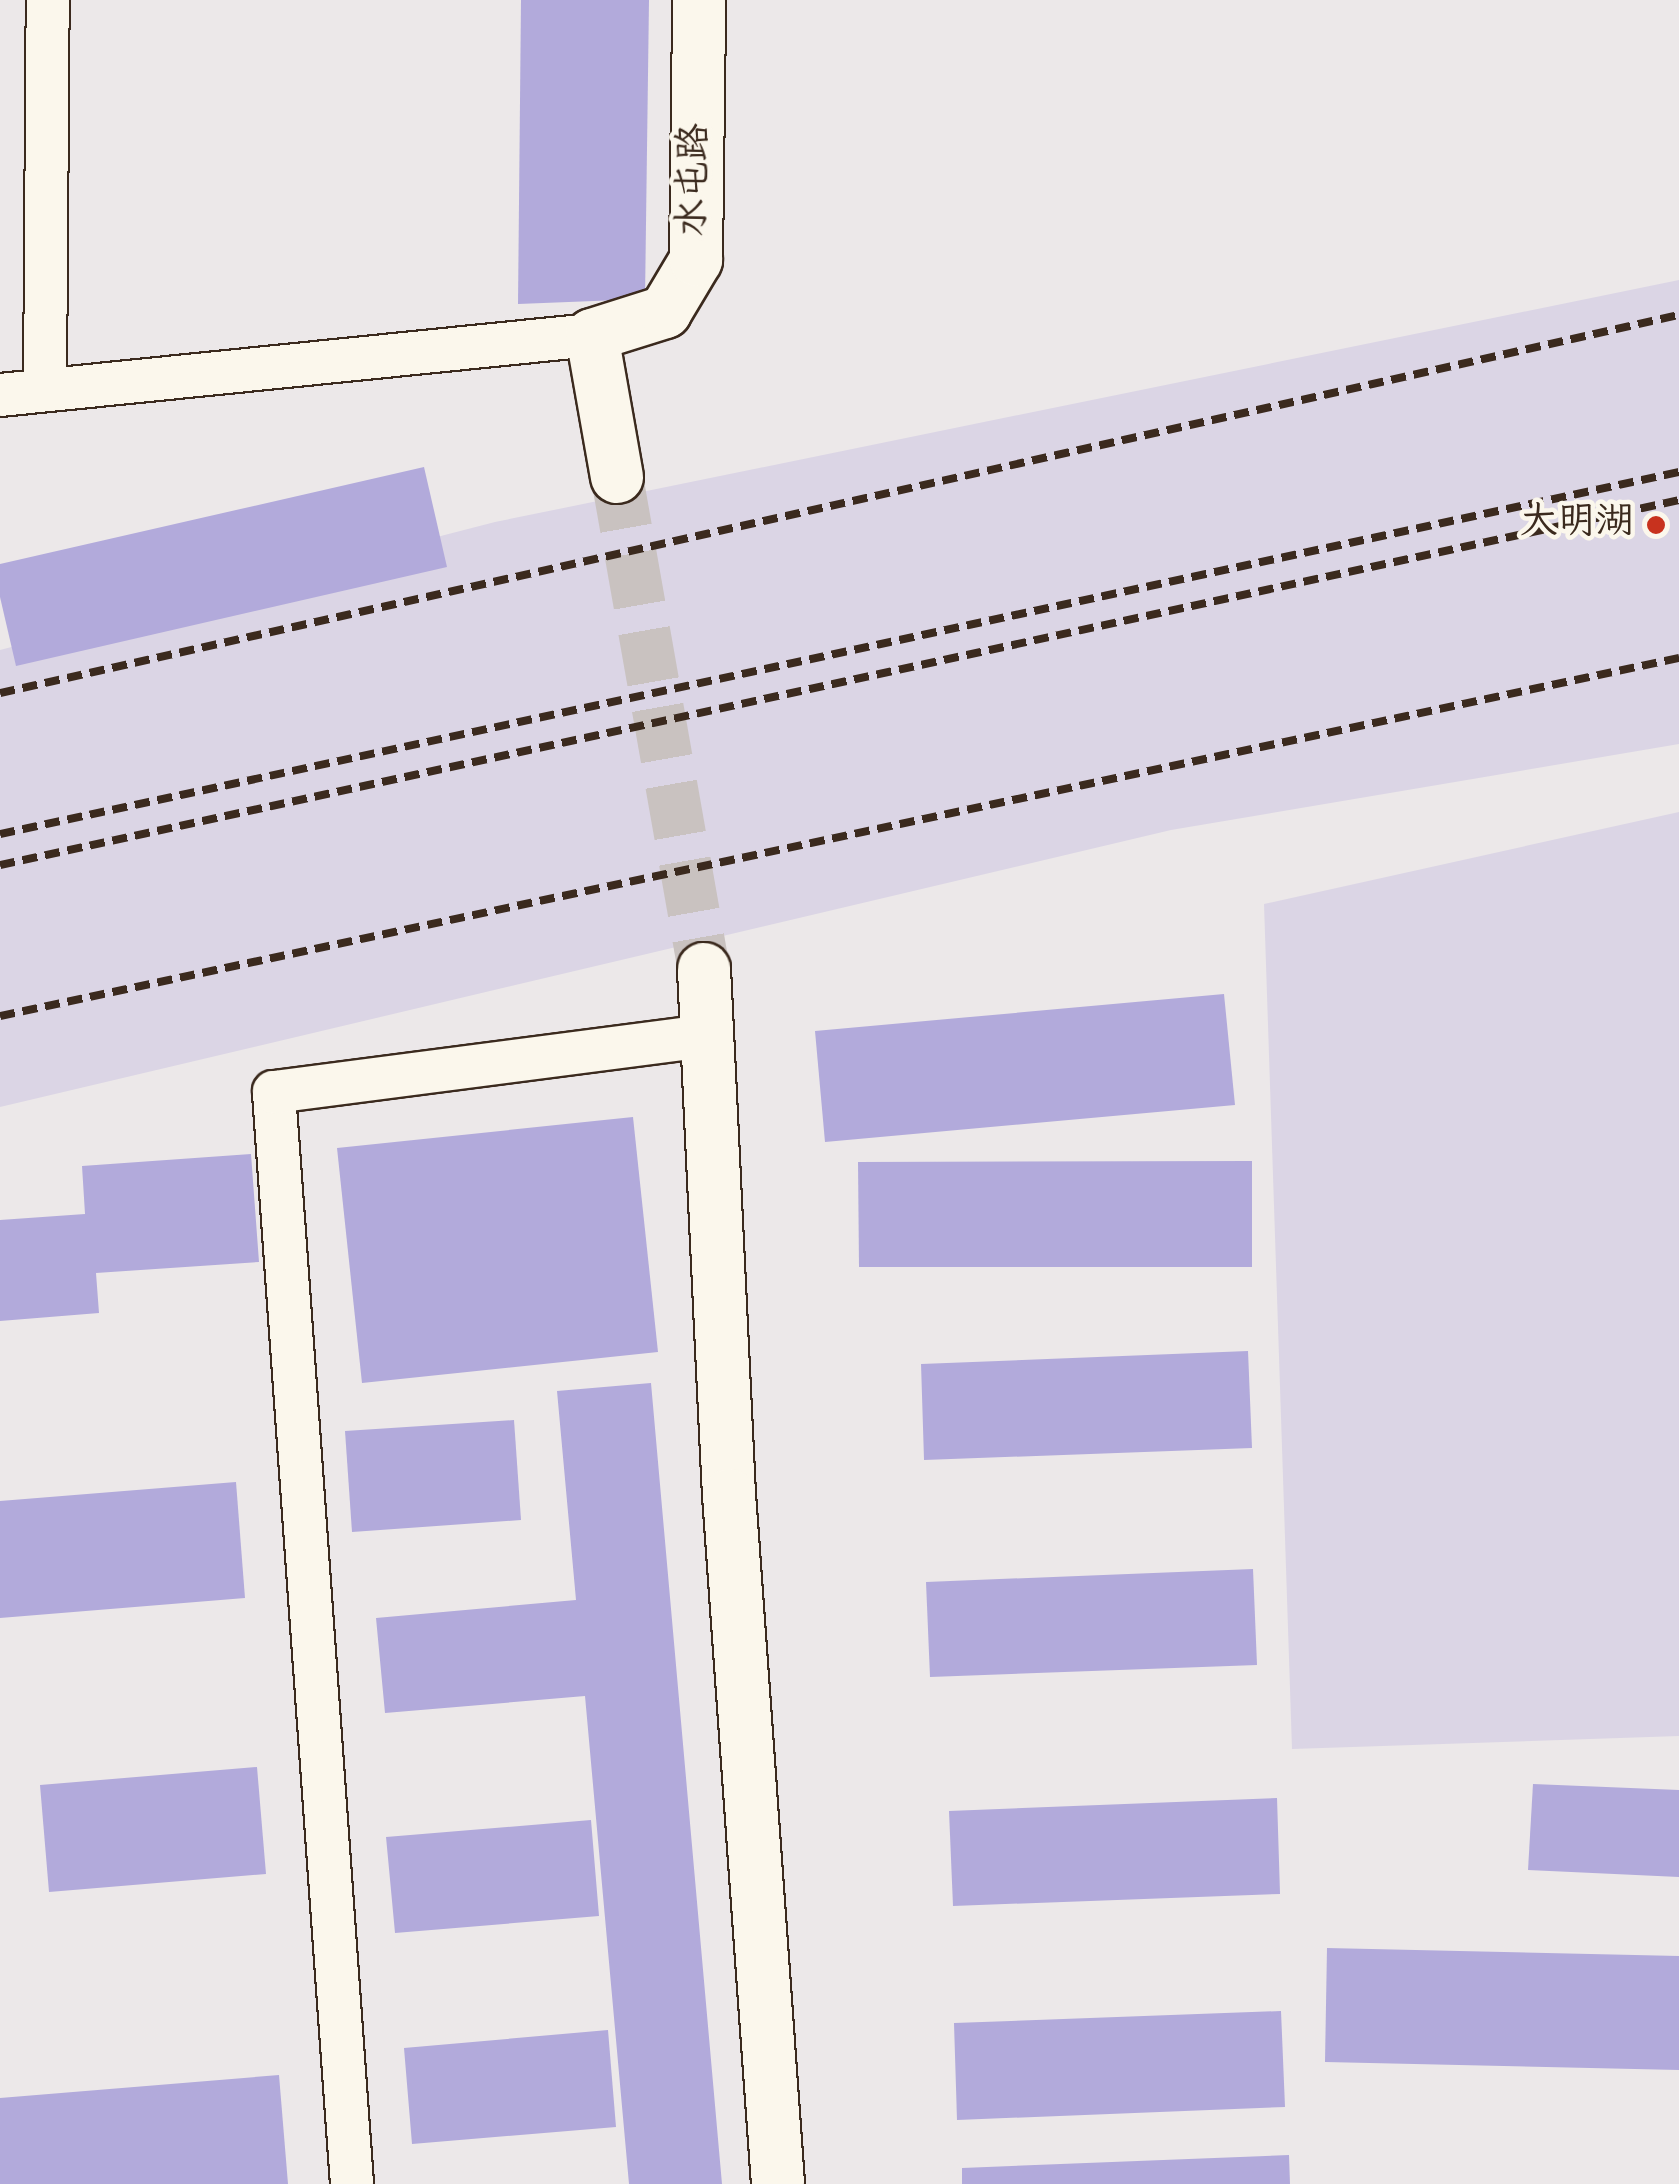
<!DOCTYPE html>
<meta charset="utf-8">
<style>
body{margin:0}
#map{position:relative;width:1679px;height:2184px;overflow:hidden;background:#ece8e9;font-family:Dekko,"LXGW WenKai TC",sans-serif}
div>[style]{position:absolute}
.built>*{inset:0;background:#dbd5e5}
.building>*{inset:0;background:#b2aadb}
.tertiary-tunnel>*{height:52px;margin-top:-26px;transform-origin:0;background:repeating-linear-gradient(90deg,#c9c2c0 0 52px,transparent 0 78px)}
.roads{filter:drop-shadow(2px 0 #3b2a1e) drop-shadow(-2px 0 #3b2a1e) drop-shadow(0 2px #3b2a1e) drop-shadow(0 -2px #3b2a1e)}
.minor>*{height:42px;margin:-21px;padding:0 21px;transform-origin:21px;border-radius:21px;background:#fbf7ec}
.tertiary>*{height:52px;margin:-26px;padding:0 26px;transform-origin:26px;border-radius:26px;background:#fbf7ec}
.rail>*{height:8px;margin-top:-4px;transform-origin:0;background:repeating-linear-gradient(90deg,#3b2a1e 0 15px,transparent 0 23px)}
.dots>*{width:28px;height:28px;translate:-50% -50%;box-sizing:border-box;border:5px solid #fbf7ec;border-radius:50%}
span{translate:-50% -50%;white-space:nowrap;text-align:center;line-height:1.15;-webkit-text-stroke:9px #fbf7ec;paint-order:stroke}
.street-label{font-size:38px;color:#3b2a1e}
.poi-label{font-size:38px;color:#3b2a1e}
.right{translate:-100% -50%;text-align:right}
</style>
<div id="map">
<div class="built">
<i style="clip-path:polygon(1679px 280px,1679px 744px,1171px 830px,0 1107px,0 650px,495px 522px)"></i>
<i style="clip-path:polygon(1679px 812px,1679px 1736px,1292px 1749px,1264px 904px)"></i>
</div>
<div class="building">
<i style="clip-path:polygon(521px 0,649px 0,645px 299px,518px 304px)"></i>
<i style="clip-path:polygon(424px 467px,447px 567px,16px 666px,0 597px,0 564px)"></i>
<i style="clip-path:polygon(1224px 994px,1235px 1105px,825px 1142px,815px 1031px)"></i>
<i style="clip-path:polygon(633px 1117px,658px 1352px,362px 1383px,337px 1148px)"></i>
<i style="clip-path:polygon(251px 1154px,259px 1262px,96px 1273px,99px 1313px,0 1321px,0 1220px,85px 1214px,82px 1166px)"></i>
<i style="clip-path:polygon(1252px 1161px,1252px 1267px,859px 1267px,858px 1162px)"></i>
<i style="clip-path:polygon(1248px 1351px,1252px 1448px,924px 1460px,921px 1364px)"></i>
<i style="clip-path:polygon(651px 1383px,722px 2184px,629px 2184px,585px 1696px,385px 1713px,376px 1618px,576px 1600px,557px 1391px)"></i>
<i style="clip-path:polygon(514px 1420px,521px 1520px,352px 1532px,345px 1431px)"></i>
<i style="clip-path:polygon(236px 1482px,245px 1598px,0 1618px,0 1501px)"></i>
<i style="clip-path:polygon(1253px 1569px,1257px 1665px,930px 1677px,926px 1582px)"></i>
<i style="clip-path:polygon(257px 1767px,266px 1874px,49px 1892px,40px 1785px)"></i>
<i style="clip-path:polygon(1533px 1784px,1679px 1790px,1679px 1877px,1528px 1870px)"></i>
<i style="clip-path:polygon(1277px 1798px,1280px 1894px,953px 1906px,949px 1811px)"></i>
<i style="clip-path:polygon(591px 1820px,599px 1916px,395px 1933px,386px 1837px)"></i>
<i style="clip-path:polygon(1327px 1948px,1679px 1956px,1679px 2070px,1325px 2062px)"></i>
<i style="clip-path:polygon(1281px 2011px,1285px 2107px,957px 2120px,954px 2023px)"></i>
<i style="clip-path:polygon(608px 2030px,616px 2127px,412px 2144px,404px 2048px)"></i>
<i style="clip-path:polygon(279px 2075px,288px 2184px,0 2184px,0 2098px)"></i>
<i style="clip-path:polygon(1289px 2155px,1290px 2184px,962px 2184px,962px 2168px)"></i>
</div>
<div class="tertiary-tunnel">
<i style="left:617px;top:477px;width:500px;rotate:80deg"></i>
</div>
<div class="roads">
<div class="minor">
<i style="left:45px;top:389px;width:389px;rotate:-89.6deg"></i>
<i style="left:0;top:395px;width:595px;rotate:-5.79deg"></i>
<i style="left:352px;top:2184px;width:1095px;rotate:-94.09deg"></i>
<i style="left:274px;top:1092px;width:440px;rotate:-7.4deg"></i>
</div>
<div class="tertiary">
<i style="left:617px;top:477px;width:144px;rotate:-100deg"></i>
<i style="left:592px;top:335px;width:77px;rotate:-17.5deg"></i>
<i style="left:665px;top:312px;width:61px;rotate:-59.2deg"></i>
<i style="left:696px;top:260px;width:260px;rotate:-89.3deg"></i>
<i style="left:704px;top:969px;width:527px;rotate:87.28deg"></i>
<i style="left:729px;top:1495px;width:691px;rotate:85.93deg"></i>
</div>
</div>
<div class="rail">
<i style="left:0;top:693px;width:1721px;rotate:-12.69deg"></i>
<i style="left:0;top:834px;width:1718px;rotate:-12.17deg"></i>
<i style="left:0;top:865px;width:1718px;rotate:-12.26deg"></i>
<i style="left:0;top:1016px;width:1717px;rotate:-12.04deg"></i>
</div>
<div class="dots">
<i style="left:1656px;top:525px;background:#c8321e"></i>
</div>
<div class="street-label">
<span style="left:697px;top:180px;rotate:-89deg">水屯路</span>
</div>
<div class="poi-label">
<span class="right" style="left:1634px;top:525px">大明湖</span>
</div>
</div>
